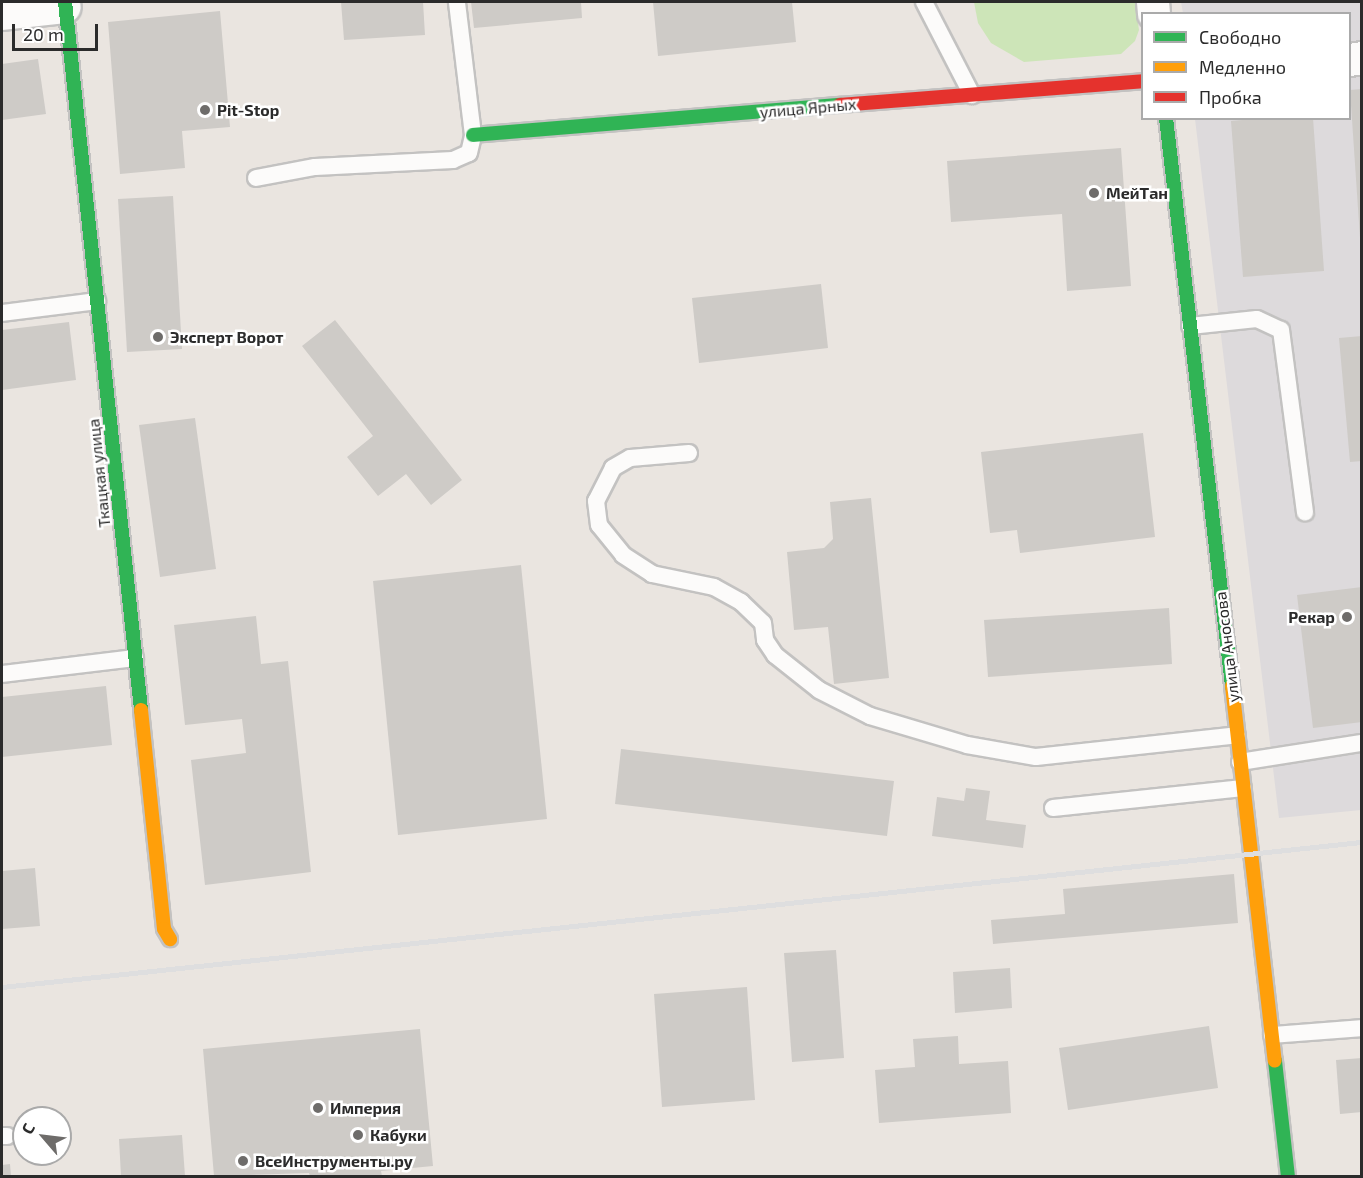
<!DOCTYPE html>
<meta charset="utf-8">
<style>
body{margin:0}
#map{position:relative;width:1363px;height:1178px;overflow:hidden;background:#eae5e0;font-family:"Exo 2",sans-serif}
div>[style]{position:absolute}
.industrial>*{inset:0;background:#dddadc}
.green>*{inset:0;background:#cde5b8}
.building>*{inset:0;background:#cecbc7}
.roads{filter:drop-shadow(2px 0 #c3c2c1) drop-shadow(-2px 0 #c3c2c1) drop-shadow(0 2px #c3c2c1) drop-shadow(0 -2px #c3c2c1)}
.lane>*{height:16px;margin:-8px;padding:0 8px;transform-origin:8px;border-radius:8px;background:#fcfbfa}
.street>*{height:32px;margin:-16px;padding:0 16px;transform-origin:16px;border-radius:16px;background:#fcfbfa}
.fast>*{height:14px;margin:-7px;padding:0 7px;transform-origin:7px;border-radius:7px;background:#30b455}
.slow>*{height:14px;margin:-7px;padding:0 7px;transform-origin:7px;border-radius:7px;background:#ff9f0a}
.jam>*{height:14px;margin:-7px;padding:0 7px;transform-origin:7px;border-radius:7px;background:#e5322d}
.rail>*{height:4.5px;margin:-2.25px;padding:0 2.25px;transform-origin:2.25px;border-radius:2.25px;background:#dededf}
.dots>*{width:16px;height:16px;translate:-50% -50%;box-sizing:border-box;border:3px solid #fff;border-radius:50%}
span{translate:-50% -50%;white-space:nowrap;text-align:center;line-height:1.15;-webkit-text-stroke:5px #fff;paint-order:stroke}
.street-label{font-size:16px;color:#2b2b2b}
.poi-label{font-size:16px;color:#2b2b2b;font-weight:700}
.left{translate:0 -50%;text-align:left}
.right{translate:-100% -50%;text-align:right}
.frame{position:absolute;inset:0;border:3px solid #2b2b2b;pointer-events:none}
.legend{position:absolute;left:1141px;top:12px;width:210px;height:108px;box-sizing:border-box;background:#fff;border:2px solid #aaa;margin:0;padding:8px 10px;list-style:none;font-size:18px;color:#2b2b2b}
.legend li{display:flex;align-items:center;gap:12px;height:30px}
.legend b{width:30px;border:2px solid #aaa}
.north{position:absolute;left:12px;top:1106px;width:60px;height:60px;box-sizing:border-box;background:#fff;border:2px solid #aaa;border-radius:50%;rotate:298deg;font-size:16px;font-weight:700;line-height:24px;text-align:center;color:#2b2b2b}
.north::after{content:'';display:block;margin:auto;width:21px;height:27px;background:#6e6c6a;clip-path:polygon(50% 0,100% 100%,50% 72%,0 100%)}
.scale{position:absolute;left:12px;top:24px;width:86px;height:27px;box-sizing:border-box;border:3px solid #2b2b2b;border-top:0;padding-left:8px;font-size:18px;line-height:21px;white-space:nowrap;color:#2b2b2b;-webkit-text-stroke:4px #fff;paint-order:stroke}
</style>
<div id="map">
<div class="industrial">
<i style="clip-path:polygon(1181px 2px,1361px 2px,1361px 810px,1279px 818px,1195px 119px,1350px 118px,1350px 14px,1183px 13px)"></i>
</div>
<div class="green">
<i style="clip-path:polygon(974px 2px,1135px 2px,1139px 30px,1135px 41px,1121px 54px,1024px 62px,991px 43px,978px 23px)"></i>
</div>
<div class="building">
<i style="clip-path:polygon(341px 2px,423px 2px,425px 35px,344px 40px)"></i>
<i style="clip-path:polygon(471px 2px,581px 2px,582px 18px,474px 28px)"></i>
<i style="clip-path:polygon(653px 2px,792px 2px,796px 42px,658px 56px)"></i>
<i style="clip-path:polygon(220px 11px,230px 127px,182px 131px,185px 168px,120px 174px,108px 22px)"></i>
<i style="clip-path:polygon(38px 59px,46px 114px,2px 120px,2px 64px)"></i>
<i style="clip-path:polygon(1362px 89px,1362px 238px,1360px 238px,1350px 90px)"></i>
<i style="clip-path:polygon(1264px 118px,1313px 118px,1324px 271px,1243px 277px,1231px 121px)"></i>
<i style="clip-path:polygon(1121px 148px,1131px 286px,1067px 291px,1062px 214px,951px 222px,947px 161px)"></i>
<i style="clip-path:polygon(173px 196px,182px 349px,127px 352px,118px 199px)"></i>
<i style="clip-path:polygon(821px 284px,828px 348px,699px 363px,692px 298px)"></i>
<i style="clip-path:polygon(335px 320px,462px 480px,431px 505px,406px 474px,378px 496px,347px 457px,373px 436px,302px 346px)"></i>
<i style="clip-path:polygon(69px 322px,76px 380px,2px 390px,2px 330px)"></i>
<i style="clip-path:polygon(1362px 336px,1362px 461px,1350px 462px,1339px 338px)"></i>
<i style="clip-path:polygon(195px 418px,216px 569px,160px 577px,139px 425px)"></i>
<i style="clip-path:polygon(1143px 433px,1155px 537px,1020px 553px,1017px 530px,990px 533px,981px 452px)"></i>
<i style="clip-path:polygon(871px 498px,889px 678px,834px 684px,828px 627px,794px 630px,787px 552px,824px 548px,833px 539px,830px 502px)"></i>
<i style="clip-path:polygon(521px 565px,547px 819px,398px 835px,373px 581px)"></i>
<i style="clip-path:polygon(1362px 587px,1362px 722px,1313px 728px,1297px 595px)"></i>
<i style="clip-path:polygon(1169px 608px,1172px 664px,988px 677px,984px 620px)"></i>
<i style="clip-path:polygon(256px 616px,261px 664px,288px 661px,311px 872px,205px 885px,191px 760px,246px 753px,242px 719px,185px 725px,174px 625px)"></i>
<i style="clip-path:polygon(106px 686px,112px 745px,2px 757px,2px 697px)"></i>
<i style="clip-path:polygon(621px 749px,894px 781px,887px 836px,615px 804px)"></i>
<i style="clip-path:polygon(966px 788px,990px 791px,986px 820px,1026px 825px,1023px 848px,932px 836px,937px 797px,964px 801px)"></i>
<i style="clip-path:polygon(35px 868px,40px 926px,2px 929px,2px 871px)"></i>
<i style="clip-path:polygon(1234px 874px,1238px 923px,993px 944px,991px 920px,1065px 914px,1063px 889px)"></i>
<i style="clip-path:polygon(836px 950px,844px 1058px,792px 1062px,784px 953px)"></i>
<i style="clip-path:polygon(1010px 968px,1012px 1008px,955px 1013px,953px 972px)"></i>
<i style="clip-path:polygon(747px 987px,755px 1100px,662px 1107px,654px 994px)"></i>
<i style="clip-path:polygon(1209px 1026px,1218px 1088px,1068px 1110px,1059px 1048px)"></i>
<i style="clip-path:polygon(420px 1029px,433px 1166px,381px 1171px,382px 1176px,310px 1176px,309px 1173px,214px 1176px,203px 1049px)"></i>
<i style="clip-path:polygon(958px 1036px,959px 1064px,1008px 1061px,1011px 1113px,879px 1123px,875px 1070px,915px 1067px,913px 1039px)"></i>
<i style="clip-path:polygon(1362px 1058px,1362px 1112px,1340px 1114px,1336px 1060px)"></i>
<i style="clip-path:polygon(182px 1135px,185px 1176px,121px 1176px,119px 1139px)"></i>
<i style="clip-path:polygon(10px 1164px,11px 1176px,2px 1176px,2px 1165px)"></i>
</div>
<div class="roads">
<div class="lane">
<i style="left:924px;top:2px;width:105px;rotate:62.7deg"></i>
<i style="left:256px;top:178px;width:60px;rotate:-10.6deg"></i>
<i style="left:315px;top:167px;width:138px;rotate:-2.9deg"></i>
<i style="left:453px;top:160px;width:17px;rotate:-24deg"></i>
<i style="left:469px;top:153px;width:18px;rotate:-77deg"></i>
<i style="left:473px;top:135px;width:134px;rotate:-96.9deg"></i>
<i style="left:2px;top:313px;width:96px;rotate:-7.2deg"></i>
<i style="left:1190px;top:326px;width:67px;rotate:-6deg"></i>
<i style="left:1257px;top:319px;width:26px;rotate:25deg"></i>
<i style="left:1281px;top:330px;width:184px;rotate:82.5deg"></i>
<i style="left:689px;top:453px;width:59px;rotate:175.2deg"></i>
<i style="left:630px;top:458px;width:20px;rotate:150deg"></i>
<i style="left:613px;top:468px;width:37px;rotate:117deg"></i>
<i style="left:596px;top:501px;width:24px;rotate:83deg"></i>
<i style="left:599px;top:525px;width:38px;rotate:51deg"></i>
<i style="left:623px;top:555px;width:35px;rotate:33deg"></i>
<i style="left:652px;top:574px;width:63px;rotate:11.8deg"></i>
<i style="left:714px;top:587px;width:31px;rotate:29deg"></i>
<i style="left:741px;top:602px;width:30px;rotate:44deg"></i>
<i style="left:763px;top:623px;width:17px;rotate:83deg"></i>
<i style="left:765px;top:640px;width:18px;rotate:56deg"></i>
<i style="left:775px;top:655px;width:56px;rotate:38.5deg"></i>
<i style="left:819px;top:690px;width:57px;rotate:27deg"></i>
<i style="left:870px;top:716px;width:101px;rotate:16.6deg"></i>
<i style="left:967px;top:745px;width:70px;rotate:9.9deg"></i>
<i style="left:1036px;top:757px;width:202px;rotate:-6.2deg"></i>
<i style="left:2px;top:674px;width:134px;rotate:-6.9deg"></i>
<i style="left:1240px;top:762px;width:123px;rotate:-8.9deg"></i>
<i style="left:1053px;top:808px;width:191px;rotate:-6deg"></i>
<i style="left:1272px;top:1035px;width:90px;rotate:-4.4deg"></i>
<i style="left:2px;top:1136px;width:5px"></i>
</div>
<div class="street">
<i style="left:1153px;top:2px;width:12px;rotate:85deg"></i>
<i style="left:2px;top:14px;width:63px;rotate:-6.3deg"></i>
<i style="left:1350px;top:60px;width:12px;rotate:-9deg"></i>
</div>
<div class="fast">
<i style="left:65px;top:2px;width:712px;rotate:83.87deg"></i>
<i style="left:1166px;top:118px;width:572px;rotate:83.37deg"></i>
<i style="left:473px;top:135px;width:368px;rotate:-4.7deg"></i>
<i style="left:1275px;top:1061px;width:116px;rotate:83.6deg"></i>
</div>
<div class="slow">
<i style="left:1232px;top:686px;width:377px;rotate:83.5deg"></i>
<i style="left:141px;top:710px;width:220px;rotate:84deg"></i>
<i style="left:164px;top:929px;width:12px;rotate:59deg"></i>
</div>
<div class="jam">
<i style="left:840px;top:105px;width:303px;rotate:-4.5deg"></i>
</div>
</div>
<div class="rail">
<i style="left:2px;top:987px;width:1368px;rotate:-6.09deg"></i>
</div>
<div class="dots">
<i style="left:205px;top:110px;background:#6e6c6a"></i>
<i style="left:1094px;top:193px;background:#6e6c6a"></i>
<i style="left:158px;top:337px;background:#6e6c6a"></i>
<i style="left:1347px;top:617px;background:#6e6c6a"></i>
<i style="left:318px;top:1108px;background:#6e6c6a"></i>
<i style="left:358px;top:1135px;background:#6e6c6a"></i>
<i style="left:243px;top:1161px;background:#6e6c6a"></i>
</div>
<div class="street-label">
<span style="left:808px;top:108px;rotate:-5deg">улица Ярных</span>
<span style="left:99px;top:473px;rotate:-96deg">Ткацкая улица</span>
<span style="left:1227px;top:647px;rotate:-97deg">улица Аносова</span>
</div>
<div class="poi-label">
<span class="left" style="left:217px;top:110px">Pit-Stop</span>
<span class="left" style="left:1106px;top:193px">МейТан</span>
<span class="left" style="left:170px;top:337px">Эксперт Ворот</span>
<span class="right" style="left:1335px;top:617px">Рекар</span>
<span class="left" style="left:330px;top:1108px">Империя</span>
<span class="left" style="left:370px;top:1135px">Кабуки</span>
<span class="left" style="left:255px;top:1161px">ВсеИнструменты.ру</span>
</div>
<div class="frame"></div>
<ul class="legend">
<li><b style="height:8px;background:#30b455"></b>Свободно</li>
<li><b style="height:8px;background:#ff9f0a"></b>Медленно</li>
<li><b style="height:8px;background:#e5322d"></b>Пробка</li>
</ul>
<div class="north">С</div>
<div class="scale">20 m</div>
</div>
